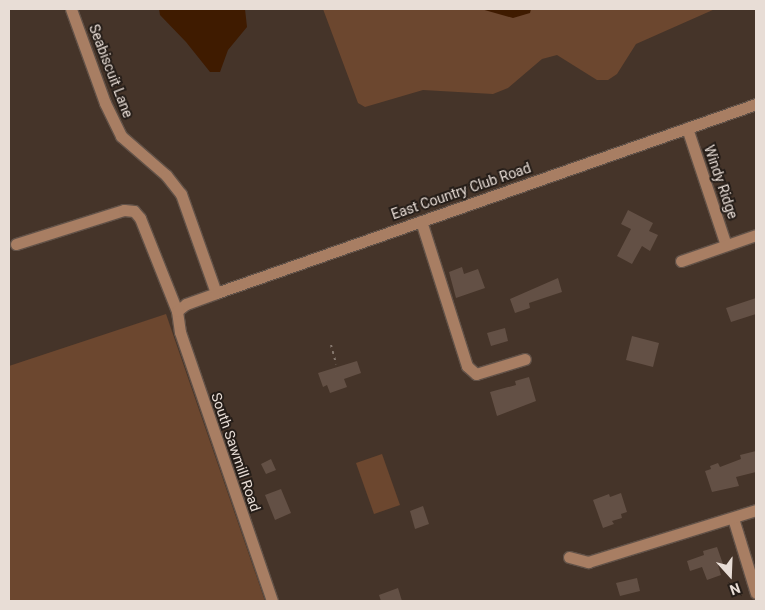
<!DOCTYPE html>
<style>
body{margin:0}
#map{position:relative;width:765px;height:610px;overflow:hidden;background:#453429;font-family:Roboto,sans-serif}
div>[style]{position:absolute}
.green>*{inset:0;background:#6c472f}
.water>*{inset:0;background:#3f1b00}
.building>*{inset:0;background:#635045}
.path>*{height:2px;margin-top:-1px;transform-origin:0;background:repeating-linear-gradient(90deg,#85776d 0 2.5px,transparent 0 6.5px)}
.roads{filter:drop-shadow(1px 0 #625248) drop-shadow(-1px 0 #625248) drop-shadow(0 1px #625248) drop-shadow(0 -1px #625248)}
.minor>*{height:11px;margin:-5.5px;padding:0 5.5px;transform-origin:5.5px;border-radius:5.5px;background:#a87e63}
span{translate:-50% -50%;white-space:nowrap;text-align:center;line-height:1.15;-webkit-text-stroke:4px #251d18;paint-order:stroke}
.street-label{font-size:14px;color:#e8ddd6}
.frame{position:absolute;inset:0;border:10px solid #e8ddd6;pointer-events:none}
.north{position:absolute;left:705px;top:550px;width:50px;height:50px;-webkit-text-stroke:4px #251d18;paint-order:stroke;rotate:160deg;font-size:14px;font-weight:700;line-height:20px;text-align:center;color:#e8ddd6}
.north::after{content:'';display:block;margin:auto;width:18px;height:22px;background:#e8ddd6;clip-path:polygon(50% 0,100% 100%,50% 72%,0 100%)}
</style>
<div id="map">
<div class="green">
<i style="clip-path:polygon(323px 9px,715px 9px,636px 44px,617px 74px,608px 80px,597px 80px,557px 55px,542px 59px,508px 88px,493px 94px,423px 90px,365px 107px,358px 103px)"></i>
<i style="clip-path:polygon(166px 314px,265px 601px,9px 601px,9px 366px)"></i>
<i style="clip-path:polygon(382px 454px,400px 505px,374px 514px,356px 463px)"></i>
</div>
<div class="water">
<i style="clip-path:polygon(159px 9px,245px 9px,247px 27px,228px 50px,220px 72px,210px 72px,186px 42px,160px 15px)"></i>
<i style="clip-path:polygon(481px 9px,531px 9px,530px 13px,513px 18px)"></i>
</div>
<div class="building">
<i style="clip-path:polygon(628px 210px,653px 223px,649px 231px,658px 235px,650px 251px,642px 246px,632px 264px,617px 256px,631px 229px,621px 224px)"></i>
<i style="clip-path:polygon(462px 267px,464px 274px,478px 269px,485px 288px,456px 298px,449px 272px)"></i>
<i style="clip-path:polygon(558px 278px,562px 292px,529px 303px,530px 308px,515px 313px,510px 299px)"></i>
<i style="clip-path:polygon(756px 298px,756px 314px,731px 322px,726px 308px)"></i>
<i style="clip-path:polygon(505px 328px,508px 341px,491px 346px,487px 333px)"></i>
<i style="clip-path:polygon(632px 336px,659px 343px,653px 367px,626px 360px)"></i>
<i style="clip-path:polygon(357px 361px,361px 373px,344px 379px,347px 387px,330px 393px,327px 385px,323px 387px,318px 373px)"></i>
<i style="clip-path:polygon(529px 377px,536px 401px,497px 416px,490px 392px,516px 385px,515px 381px)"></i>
<i style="clip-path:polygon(756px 451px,756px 472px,736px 477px,739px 486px,712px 492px,705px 471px,711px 469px,710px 466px,718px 463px,720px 467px,741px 459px,740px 455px)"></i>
<i style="clip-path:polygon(271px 459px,276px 470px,266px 474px,261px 464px)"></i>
<i style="clip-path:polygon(281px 489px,291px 513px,275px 520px,265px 495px)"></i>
<i style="clip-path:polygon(621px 493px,627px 512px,621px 514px,622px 518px,612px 521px,614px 524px,603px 528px,593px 500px,609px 494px,610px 497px)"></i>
<i style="clip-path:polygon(423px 506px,429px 524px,415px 529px,410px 511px)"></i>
<i style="clip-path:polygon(717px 547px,723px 564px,718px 565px,721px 575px,707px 580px,702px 567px,690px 571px,687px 561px,704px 555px,703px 551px)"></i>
<i style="clip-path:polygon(637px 578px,640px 591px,620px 596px,616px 583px)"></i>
<i style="clip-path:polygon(398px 588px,402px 601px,381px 601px,379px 595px)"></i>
</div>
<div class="path">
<i style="left:331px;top:345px;width:20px;rotate:75deg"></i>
</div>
<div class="roads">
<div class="minor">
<i style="left:71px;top:9px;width:100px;rotate:70.1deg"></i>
<i style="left:105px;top:103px;width:37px;rotate:64deg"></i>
<i style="left:121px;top:136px;width:60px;rotate:40.9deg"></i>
<i style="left:166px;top:175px;width:24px;rotate:52deg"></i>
<i style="left:181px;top:194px;width:105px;rotate:70.5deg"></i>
<i style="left:687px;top:128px;width:123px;rotate:71.6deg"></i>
<i style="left:421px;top:221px;width:152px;rotate:72.4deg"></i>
<i style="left:467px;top:366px;width:12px;rotate:42deg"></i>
<i style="left:476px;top:374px;width:51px;rotate:-17deg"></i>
<i style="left:16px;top:244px;width:113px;rotate:-17.5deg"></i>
<i style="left:124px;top:210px;width:10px;rotate:6deg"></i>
<i style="left:134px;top:211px;width:9px;rotate:49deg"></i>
<i style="left:140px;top:218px;width:100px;rotate:68.3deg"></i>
<i style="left:177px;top:311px;width:21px;rotate:82deg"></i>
<i style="left:180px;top:332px;width:284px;rotate:71.1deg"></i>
<i style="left:681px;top:261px;width:79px;rotate:-19.1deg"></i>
<i style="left:177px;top:311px;width:11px;rotate:-38deg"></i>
<i style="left:186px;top:304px;width:32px;rotate:-20deg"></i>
<i style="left:216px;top:293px;width:572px;rotate:-19.29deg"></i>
<i style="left:733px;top:518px;width:78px;rotate:73deg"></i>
<i style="left:569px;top:557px;width:20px;rotate:15deg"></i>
<i style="left:588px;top:562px;width:176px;rotate:-17.2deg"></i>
</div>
</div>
<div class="street-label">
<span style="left:111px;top:71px;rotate:69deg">Seabiscuit Lane</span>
<span style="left:721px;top:182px;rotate:71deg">Windy Ridge</span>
<span style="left:461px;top:191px;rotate:-19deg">East Country Club Road</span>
<span style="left:236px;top:452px;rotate:71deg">South Sawmill Road</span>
</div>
<div class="frame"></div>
<div class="north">N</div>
</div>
